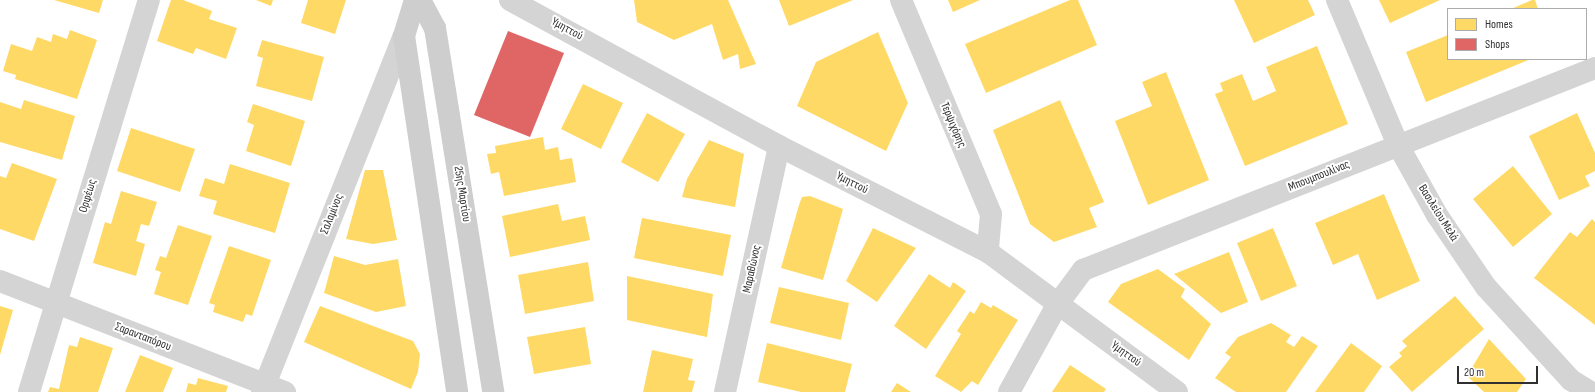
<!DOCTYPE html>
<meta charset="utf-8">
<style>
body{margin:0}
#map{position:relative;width:1595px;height:392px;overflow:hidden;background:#fff;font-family:"Sofia Sans Condensed",sans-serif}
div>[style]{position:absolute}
.homes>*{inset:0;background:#ffd966}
.shops>*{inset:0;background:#e06666}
.street>*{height:22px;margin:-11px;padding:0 11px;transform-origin:11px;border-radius:11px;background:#d4d4d4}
.secondary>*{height:22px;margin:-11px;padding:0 11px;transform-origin:11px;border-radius:11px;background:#cecece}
span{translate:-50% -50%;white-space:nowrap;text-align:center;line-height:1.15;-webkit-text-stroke:4px #fff;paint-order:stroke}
.street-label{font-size:12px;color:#303030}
.legend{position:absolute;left:1447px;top:8px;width:140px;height:52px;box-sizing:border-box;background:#fff;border:1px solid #acacac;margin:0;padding:5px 7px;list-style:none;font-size:12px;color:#303030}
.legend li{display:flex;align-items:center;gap:8px;height:20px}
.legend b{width:20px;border:1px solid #acacac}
.scale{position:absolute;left:1457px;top:366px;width:81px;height:18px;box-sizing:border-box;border:2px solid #303030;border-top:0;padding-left:5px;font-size:12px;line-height:14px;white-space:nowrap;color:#303030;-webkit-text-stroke:3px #fff;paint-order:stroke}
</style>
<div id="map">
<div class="homes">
<i style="clip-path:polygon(54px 0,103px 0,99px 13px)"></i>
<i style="clip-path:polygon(171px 0,183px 0,212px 11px,209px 19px,237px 28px,226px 59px,196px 48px,193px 54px,157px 41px)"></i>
<i style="clip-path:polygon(256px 0,273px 0,271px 6px)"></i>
<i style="clip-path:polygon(308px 0,346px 0,335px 34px,301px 23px)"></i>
<i style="clip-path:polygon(634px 0,728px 0,756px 64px,740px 69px,738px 54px,723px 60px,712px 24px,674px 40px,637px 22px)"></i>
<i style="clip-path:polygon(779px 0,853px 0,789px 26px)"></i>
<i style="clip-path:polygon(948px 0,980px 0,953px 12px)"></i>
<i style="clip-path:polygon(1070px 0,1078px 0,1097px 45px,986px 93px,965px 44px)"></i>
<i style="clip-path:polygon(1234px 0,1308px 0,1315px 15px,1254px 43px)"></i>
<i style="clip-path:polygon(1379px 0,1440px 0,1390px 23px)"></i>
<i style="clip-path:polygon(1535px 0,1538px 9px,1511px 9px,1532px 0)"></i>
<i style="clip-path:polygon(70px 30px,97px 40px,77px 99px,15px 79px,16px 75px,3px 71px,11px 44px,32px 51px,37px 37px,51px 42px,53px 34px,67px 39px)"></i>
<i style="clip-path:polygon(878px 32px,908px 103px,886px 151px,797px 106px,816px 62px)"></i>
<i style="clip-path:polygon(1448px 35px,1448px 59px,1531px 59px,1426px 102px,1406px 52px)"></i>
<i style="clip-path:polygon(262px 40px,324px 57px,312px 101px,256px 86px,263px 58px,257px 56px)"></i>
<i style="clip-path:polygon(1317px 46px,1348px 124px,1245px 166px,1215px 94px,1223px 91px,1220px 83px,1242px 74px,1253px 101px,1276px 91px,1266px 67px)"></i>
<i style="clip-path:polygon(1166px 72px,1209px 180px,1148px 205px,1115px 121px,1152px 106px,1142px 82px)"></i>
<i style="clip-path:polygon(583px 84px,623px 103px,601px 149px,561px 129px)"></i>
<i style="clip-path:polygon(24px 100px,75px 116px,62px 160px,0 142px,0 102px,21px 109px)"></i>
<i style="clip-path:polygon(1060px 100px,1104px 202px,1089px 208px,1097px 227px,1054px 242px,1030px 224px,993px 130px)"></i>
<i style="clip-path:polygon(253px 104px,305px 121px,291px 166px,246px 151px,254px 125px,247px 122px)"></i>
<i style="clip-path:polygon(647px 113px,685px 134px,658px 182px,621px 162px)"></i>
<i style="clip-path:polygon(1577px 113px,1595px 153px,1595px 171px,1585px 176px,1590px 186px,1559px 200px,1529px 136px)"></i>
<i style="clip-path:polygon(131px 128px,195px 149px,180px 192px,117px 171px)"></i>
<i style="clip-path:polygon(543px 137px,545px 150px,558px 147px,560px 160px,572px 158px,576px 182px,504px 196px,499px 172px,491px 174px,487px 154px,496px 153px,495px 146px)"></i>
<i style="clip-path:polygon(709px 140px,744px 154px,735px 207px,682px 197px,687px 179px)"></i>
<i style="clip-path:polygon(12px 163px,57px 179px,34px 241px,0 229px,0 176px,6px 178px)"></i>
<i style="clip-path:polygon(230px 164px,290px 183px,275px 233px,213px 214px,217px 201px,199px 196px,205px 178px,224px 184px)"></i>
<i style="clip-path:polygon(1513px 166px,1552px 214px,1513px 247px,1473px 199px)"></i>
<i style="clip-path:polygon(365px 170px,383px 170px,397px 240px,373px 244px,346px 239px)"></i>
<i style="clip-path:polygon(121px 191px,157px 202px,149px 226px,141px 224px,136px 241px,145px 244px,136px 276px,93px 263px,105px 222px,111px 224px)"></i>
<i style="clip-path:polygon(1384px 194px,1420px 281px,1377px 300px,1358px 254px,1333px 265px,1315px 223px)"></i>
<i style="clip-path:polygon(810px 196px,843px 209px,823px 280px,781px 268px,799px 205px,802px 197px)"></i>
<i style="clip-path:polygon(558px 204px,562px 221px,585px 216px,590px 240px,510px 257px,502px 216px)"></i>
<i style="clip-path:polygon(642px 218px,731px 235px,723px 276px,634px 258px)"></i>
<i style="clip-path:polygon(1592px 219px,1595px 222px,1595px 325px,1534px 278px,1570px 232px,1577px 237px)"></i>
<i style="clip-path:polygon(178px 225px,212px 236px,188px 305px,154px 294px,161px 272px,155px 270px,160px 256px,166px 258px)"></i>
<i style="clip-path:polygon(873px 228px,916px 248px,877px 302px,846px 281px)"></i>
<i style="clip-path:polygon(1273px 228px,1297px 286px,1261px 301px,1237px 243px)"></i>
<i style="clip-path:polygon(229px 246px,271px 260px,252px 316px,246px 314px,243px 322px,213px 312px,215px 305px,209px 303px)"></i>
<i style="clip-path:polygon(1229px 252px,1248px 302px,1221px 313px,1174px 274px)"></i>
<i style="clip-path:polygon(334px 256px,365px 265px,398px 259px,406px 306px,376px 312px,324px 293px)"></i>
<i style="clip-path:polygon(588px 262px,594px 301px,525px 314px,518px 275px)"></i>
<i style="clip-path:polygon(1158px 269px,1185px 289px,1181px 297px,1211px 324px,1189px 360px,1108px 302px,1121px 284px)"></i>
<i style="clip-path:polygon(929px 274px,950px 288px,953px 282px,966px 291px,926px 349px,894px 326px)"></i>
<i style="clip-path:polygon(627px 276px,713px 294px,707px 337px,627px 320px)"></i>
<i style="clip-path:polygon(779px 287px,849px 303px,841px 340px,770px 323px)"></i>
<i style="clip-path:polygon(1455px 296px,1484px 329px,1412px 392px,1389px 367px,1402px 356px,1399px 353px,1407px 346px,1402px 341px)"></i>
<i style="clip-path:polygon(981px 302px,991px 308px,993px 305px,1018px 320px,978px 385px,972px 381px,961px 392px,935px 376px,961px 334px,957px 331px,970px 311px,974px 314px)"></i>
<i style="clip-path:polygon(0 306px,13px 310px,0 355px)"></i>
<i style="clip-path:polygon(320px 306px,413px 341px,420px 354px,418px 372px,411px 389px,304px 342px)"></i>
<i style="clip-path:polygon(1271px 323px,1291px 335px,1286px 342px,1294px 347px,1302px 336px,1318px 346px,1286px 392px,1236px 392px,1215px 378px,1231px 357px,1225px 353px,1238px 337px)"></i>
<i style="clip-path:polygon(585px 327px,591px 364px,534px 374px,527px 337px)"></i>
<i style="clip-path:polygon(80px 337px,113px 348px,98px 392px,48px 392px,50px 387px,59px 389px,69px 345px,77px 347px)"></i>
<i style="clip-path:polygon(1489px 339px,1526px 379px,1517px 392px,1484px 392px,1467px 376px)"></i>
<i style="clip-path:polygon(767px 343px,852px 364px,845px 392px,801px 392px,758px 382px)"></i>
<i style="clip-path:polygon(1351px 343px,1382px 366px,1364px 392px,1315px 392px)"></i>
<i style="clip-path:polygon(652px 350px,693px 359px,688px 380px,695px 381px,692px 392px,643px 392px)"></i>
<i style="clip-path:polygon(140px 355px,173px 368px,163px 392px,125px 392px)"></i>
<i style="clip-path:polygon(1070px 365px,1106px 389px,1104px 392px,1052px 392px)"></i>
<i style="clip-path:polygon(198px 378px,228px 386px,226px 392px,186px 392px,188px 383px,196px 385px)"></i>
<i style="clip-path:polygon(897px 383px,911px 392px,891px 392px)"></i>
</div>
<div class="shops">
<i style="clip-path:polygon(508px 31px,564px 53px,530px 137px,474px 115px)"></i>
</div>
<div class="street">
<i style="left:510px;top:0;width:306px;rotate:28.5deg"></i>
<i style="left:779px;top:146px;width:234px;rotate:26.9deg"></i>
<i style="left:988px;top:252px;width:235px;rotate:36.5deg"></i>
<i style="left:901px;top:0;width:232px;rotate:67.2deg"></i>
<i style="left:991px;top:214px;width:38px;rotate:95deg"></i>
<i style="left:1337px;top:0;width:157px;rotate:67.2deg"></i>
<i style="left:1398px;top:145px;width:80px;rotate:60.9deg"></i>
<i style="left:1437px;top:215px;width:87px;rotate:55.8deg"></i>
<i style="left:1486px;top:287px;width:126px;rotate:47.6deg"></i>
<i style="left:1571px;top:380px;width:22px;rotate:32deg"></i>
<i style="left:0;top:281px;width:306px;rotate:21.3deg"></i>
<i style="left:29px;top:392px;width:410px;rotate:-73deg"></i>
<i style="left:262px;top:392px;width:383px;rotate:-68.3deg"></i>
<i style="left:725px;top:392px;width:252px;rotate:-77.6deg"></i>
<i style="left:1009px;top:392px;width:99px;rotate:-61.1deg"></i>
<i style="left:1057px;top:305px;width:44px;rotate:-53.4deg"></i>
<i style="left:1083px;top:270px;width:550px;rotate:-21.53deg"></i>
</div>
<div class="secondary">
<i style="left:415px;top:0;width:38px;rotate:107deg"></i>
<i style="left:404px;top:36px;width:360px;rotate:81.5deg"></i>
<i style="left:420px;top:0;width:32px;rotate:62deg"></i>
<i style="left:435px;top:28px;width:369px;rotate:80.9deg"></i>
</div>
<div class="street-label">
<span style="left:567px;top:29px;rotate:29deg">Υμηττού</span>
<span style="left:953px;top:125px;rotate:67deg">Τερψιχόρης</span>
<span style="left:1319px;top:176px;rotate:-22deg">Μπουμπουλίνας</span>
<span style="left:852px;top:183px;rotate:27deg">Υμηττού</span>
<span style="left:462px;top:194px;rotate:81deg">25ης Μαρτίου</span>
<span style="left:88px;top:196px;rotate:-73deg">Ορφέως</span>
<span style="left:1438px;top:213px;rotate:58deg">Βασιλείου Μελά</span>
<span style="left:332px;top:214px;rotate:-68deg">Σαλαμίνος</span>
<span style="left:752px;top:269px;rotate:-78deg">Μαραθώνος</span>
<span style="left:143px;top:337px;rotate:21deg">Σαρανταπόρου</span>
<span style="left:1126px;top:354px;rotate:36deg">Υμηττού</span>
</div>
<ul class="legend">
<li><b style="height:11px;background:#ffd966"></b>Homes</li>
<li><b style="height:11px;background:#e06666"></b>Shops</li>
</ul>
<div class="scale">20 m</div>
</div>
